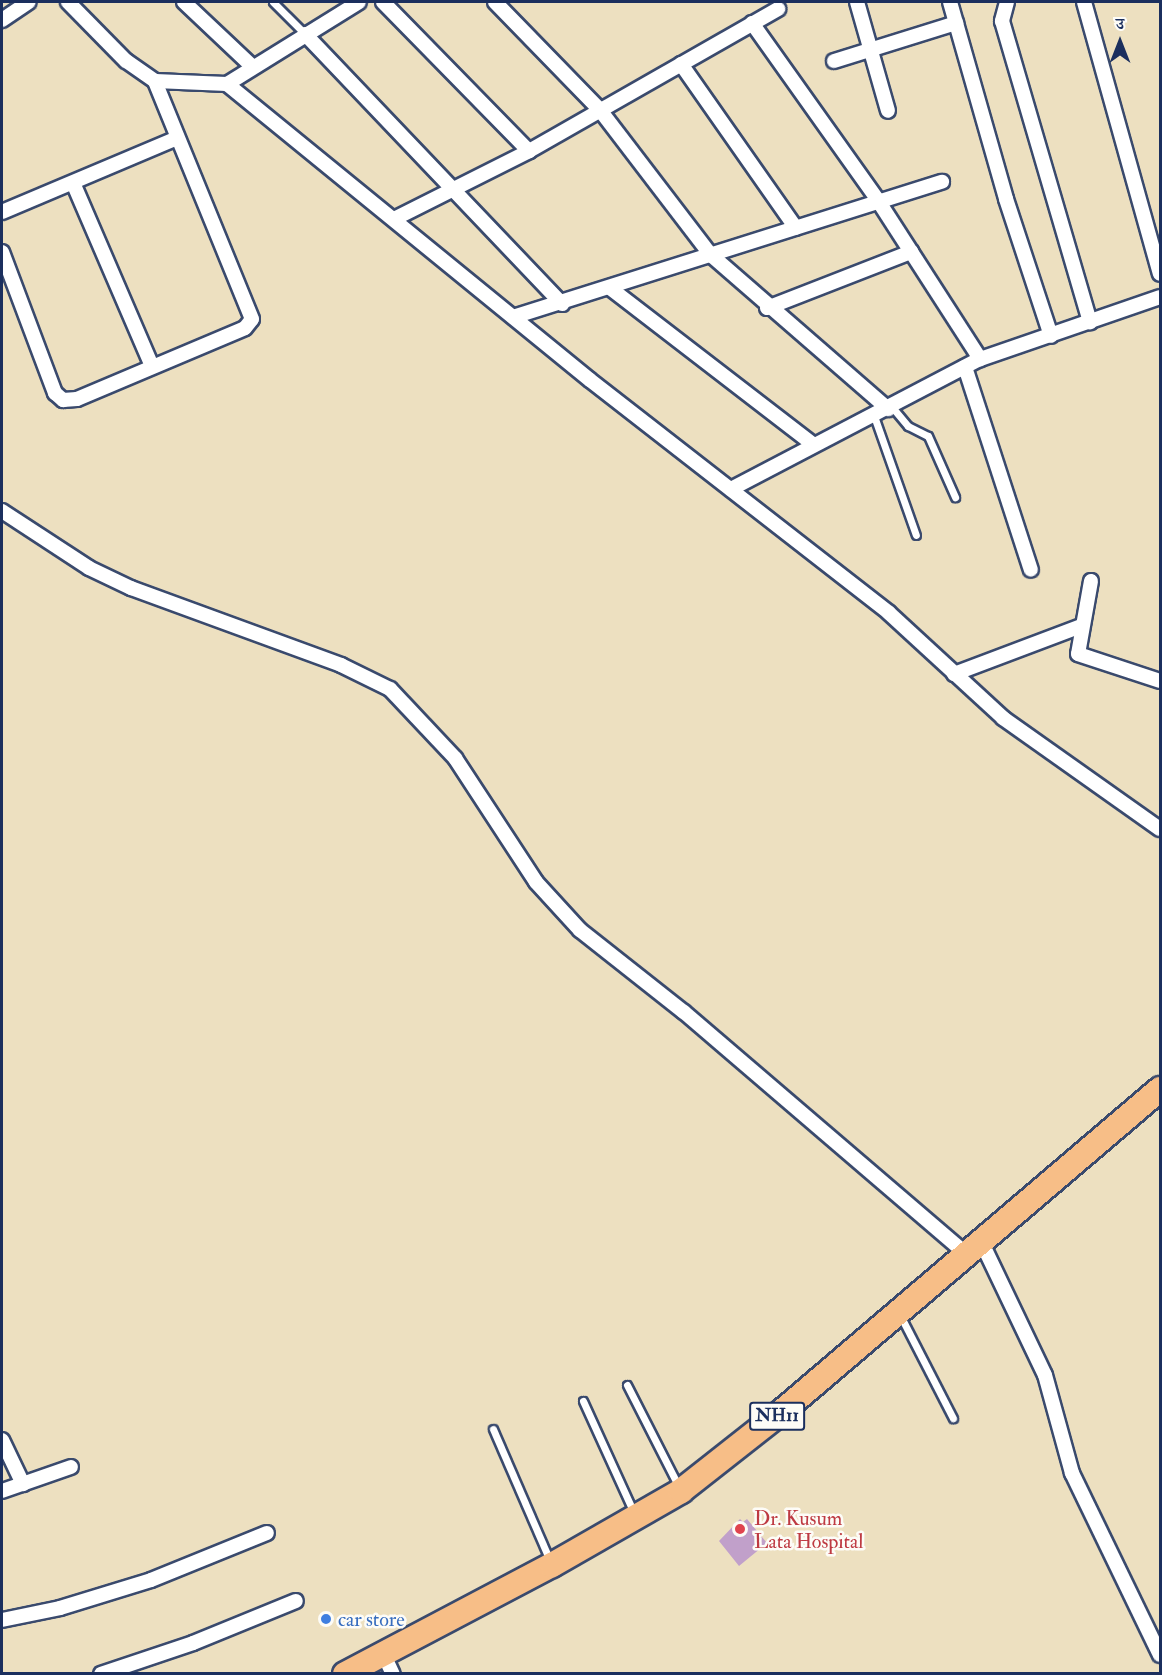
<!DOCTYPE html>
<meta charset="utf-8">
<style>
body{margin:0}
#map{position:relative;width:1162px;height:1675px;overflow:hidden;background:#ede0c0;font-family:"IM FELL Double Pica","Noto Serif Devanagari",serif}
div>[style]{position:absolute}
.building>*{inset:0;background:#c1a0ca}
.roads{filter:drop-shadow(2px 0 #3a4a6d) drop-shadow(-2px 0 #3a4a6d) drop-shadow(0 2px #3a4a6d) drop-shadow(0 -2px #3a4a6d)}
.lane>*{height:7px;margin:-3.5px;padding:0 3.5px;transform-origin:3.5px;border-radius:3.5px;background:#fff}
.street>*{height:14px;margin:-7px;padding:0 7px;transform-origin:7px;border-radius:7px;background:#fff}
.highway>*{height:24px;margin:-12px;padding:0 12px;transform-origin:12px;border-radius:12px;background:#f7be87}
.dots>*{width:16px;height:16px;translate:-50% -50%;box-sizing:border-box;border:3px solid #fdfcf7;border-radius:50%}
span{translate:-50% -50%;white-space:nowrap;text-align:center;line-height:1.15;-webkit-text-stroke:5px #fdfcf7;paint-order:stroke}
.shield-label span{padding:2px 4px;background:#fdfcf7;border:2px solid;border-radius:4px;-webkit-text-stroke-width:0}
.shield-label{font-size:18px;color:#1b2f5e;font-weight:700}
.health-label{font-size:20px;color:#be3a42}
.left{translate:0 -50%;text-align:left}
.shop-label{font-size:20px;color:#366cbe}
.frame{position:absolute;inset:0;border:3px solid #1b2f5e;pointer-events:none}
.north{position:absolute;left:1090px;top:12px;width:60px;height:60px;-webkit-text-stroke:4px #fdfcf7;paint-order:stroke;rotate:0deg;font-size:16px;font-weight:700;line-height:24px;text-align:center;color:#1b2f5e}
.north::after{content:'';display:block;margin:auto;width:21px;height:27px;background:#1b2f5e;clip-path:polygon(50% 0,100% 100%,50% 72%,0 100%)}
</style>
<div id="map">
<div class="building">
<i style="clip-path:polygon(740px 1519px,743px 1522px,747px 1519px,767px 1543px,739px 1566px,719px 1541px)"></i>
</div>
<div class="roads">
<div class="lane">
<i style="left:273px;top:2px;width:45px;rotate:45deg"></i>
<i style="left:892px;top:407px;width:25px;rotate:50deg"></i>
<i style="left:908px;top:426px;width:22px;rotate:27deg"></i>
<i style="left:928px;top:436px;width:67px;rotate:66.1deg"></i>
<i style="left:874px;top:416px;width:126px;rotate:70.6deg"></i>
<i style="left:900px;top:1315px;width:116px;rotate:62.8deg"></i>
<i style="left:627px;top:1385px;width:114px;rotate:63deg"></i>
<i style="left:583px;top:1401px;width:123px;rotate:65.5deg"></i>
<i style="left:493px;top:1429px;width:144px;rotate:66.6deg"></i>
</div>
<div class="street">
<i style="left:184px;top:2px;width:93px;rotate:43.3deg"></i>
<i style="left:383px;top:2px;width:209px;rotate:45.6deg"></i>
<i style="left:495px;top:2px;width:151px;rotate:45.8deg"></i>
<i style="left:600px;top:110px;width:183px;rotate:52.6deg"></i>
<i style="left:711px;top:255px;width:235px;rotate:41deg"></i>
<i style="left:857px;top:2px;width:113px;rotate:74.1deg"></i>
<i style="left:950px;top:2px;width:205px;rotate:74.1deg"></i>
<i style="left:1006px;top:199px;width:144px;rotate:71.8deg"></i>
<i style="left:1007px;top:2px;width:20px;rotate:105deg"></i>
<i style="left:1002px;top:21px;width:314px;rotate:73.7deg"></i>
<i style="left:1084px;top:2px;width:282px;rotate:74.4deg"></i>
<i style="left:2px;top:20px;width:32px;rotate:-34deg"></i>
<i style="left:752px;top:23px;width:219px;rotate:54.6deg"></i>
<i style="left:879px;top:202px;width:187px;rotate:57.2deg"></i>
<i style="left:305px;top:34px;width:373px;rotate:46.4deg"></i>
<i style="left:834px;top:61px;width:128px;rotate:-17.3deg"></i>
<i style="left:681px;top:64px;width:200px;rotate:55deg"></i>
<i style="left:155px;top:81px;width:72px;rotate:2.4deg"></i>
<i style="left:227px;top:84px;width:468px;rotate:39.2deg"></i>
<i style="left:590px;top:380px;width:379px;rotate:37.9deg"></i>
<i style="left:889px;top:613px;width:155px;rotate:42.6deg"></i>
<i style="left:1003px;top:718px;width:192px;rotate:35.3deg"></i>
<i style="left:227px;top:84px;width:155px;rotate:-31.8deg"></i>
<i style="left:74px;top:185px;width:197px;rotate:66.7deg"></i>
<i style="left:2px;top:212px;width:190px;rotate:-22.9deg"></i>
<i style="left:394px;top:219px;width:151px;rotate:-26.7deg"></i>
<i style="left:529px;top:151px;width:287px;rotate:-29.7deg"></i>
<i style="left:2px;top:252px;width:151px;rotate:69.4deg"></i>
<i style="left:55px;top:393px;width:11px;rotate:41deg"></i>
<i style="left:63px;top:400px;width:14px;rotate:-4deg"></i>
<i style="left:77px;top:399px;width:182px;rotate:-22.9deg"></i>
<i style="left:245px;top:328px;width:11px;rotate:-52deg"></i>
<i style="left:252px;top:319px;width:257px;rotate:-112.2deg"></i>
<i style="left:155px;top:81px;width:35px;rotate:-145deg"></i>
<i style="left:126px;top:61px;width:83px;rotate:-134.5deg"></i>
<i style="left:610px;top:288px;width:257px;rotate:37.6deg"></i>
<i style="left:767px;top:308px;width:155px;rotate:-21.3deg"></i>
<i style="left:513px;top:317px;width:450px;rotate:-17.5deg"></i>
<i style="left:965px;top:367px;width:213px;rotate:72deg"></i>
<i style="left:731px;top:489px;width:281px;rotate:-27.6deg"></i>
<i style="left:980px;top:359px;width:190px;rotate:-19deg"></i>
<i style="left:2px;top:511px;width:104px;rotate:33.2deg"></i>
<i style="left:89px;top:568px;width:47px;rotate:25.5deg"></i>
<i style="left:131px;top:588px;width:224px;rotate:20.1deg"></i>
<i style="left:341px;top:665px;width:55px;rotate:26.1deg"></i>
<i style="left:390px;top:689px;width:95px;rotate:46.7deg"></i>
<i style="left:455px;top:758px;width:148px;rotate:56.8deg"></i>
<i style="left:536px;top:882px;width:65px;rotate:47.5deg"></i>
<i style="left:580px;top:930px;width:132px;rotate:38.3deg"></i>
<i style="left:684px;top:1012px;width:370px;rotate:40.6deg"></i>
<i style="left:1091px;top:581px;width:74px;rotate:100.1deg"></i>
<i style="left:1078px;top:654px;width:86px;rotate:18.2deg"></i>
<i style="left:954px;top:674px;width:136px;rotate:-20.7deg"></i>
<i style="left:981px;top:1241px;width:148px;rotate:64.5deg"></i>
<i style="left:1045px;top:1375px;width:102px;rotate:74.6deg"></i>
<i style="left:1072px;top:1473px;width:202px;rotate:64.2deg"></i>
<i style="left:2px;top:1440px;width:49px;rotate:64.5deg"></i>
<i style="left:2px;top:1491px;width:73px;rotate:-19.2deg"></i>
<i style="left:2px;top:1620px;width:59px;rotate:-11.7deg"></i>
<i style="left:60px;top:1608px;width:95px;rotate:-17.1deg"></i>
<i style="left:151px;top:1580px;width:125px;rotate:-22.1deg"></i>
<i style="left:383px;top:1653px;width:23px;rotate:65deg"></i>
<i style="left:101px;top:1674px;width:97px;rotate:-18.6deg"></i>
<i style="left:193px;top:1643px;width:111px;rotate:-22.2deg"></i>
</div>
<div class="highway">
<i style="left:345px;top:1674px;width:234px;rotate:-27.8deg"></i>
<i style="left:552px;top:1565px;width:149px;rotate:-29.8deg"></i>
<i style="left:681px;top:1491px;width:125px;rotate:-38.2deg"></i>
<i style="left:779px;top:1414px;width:501px;rotate:-40.46deg"></i>
</div>
</div>
<div class="dots">
<i style="left:740px;top:1529px;background:#e0444e"></i>
<i style="left:326px;top:1619px;background:#3f7fe0"></i>
</div>
<div class="shield-label">
<span style="left:777px;top:1416px">NH11</span>
</div>
<div class="health-label">
<span class="left" style="left:754px;top:1530px">Dr. Kusum<br>Lata Hospital</span>
</div>
<div class="shop-label">
<span class="left" style="left:338px;top:1619px">car store</span>
</div>
<div class="frame"></div>
<div class="north">उ</div>
</div>
